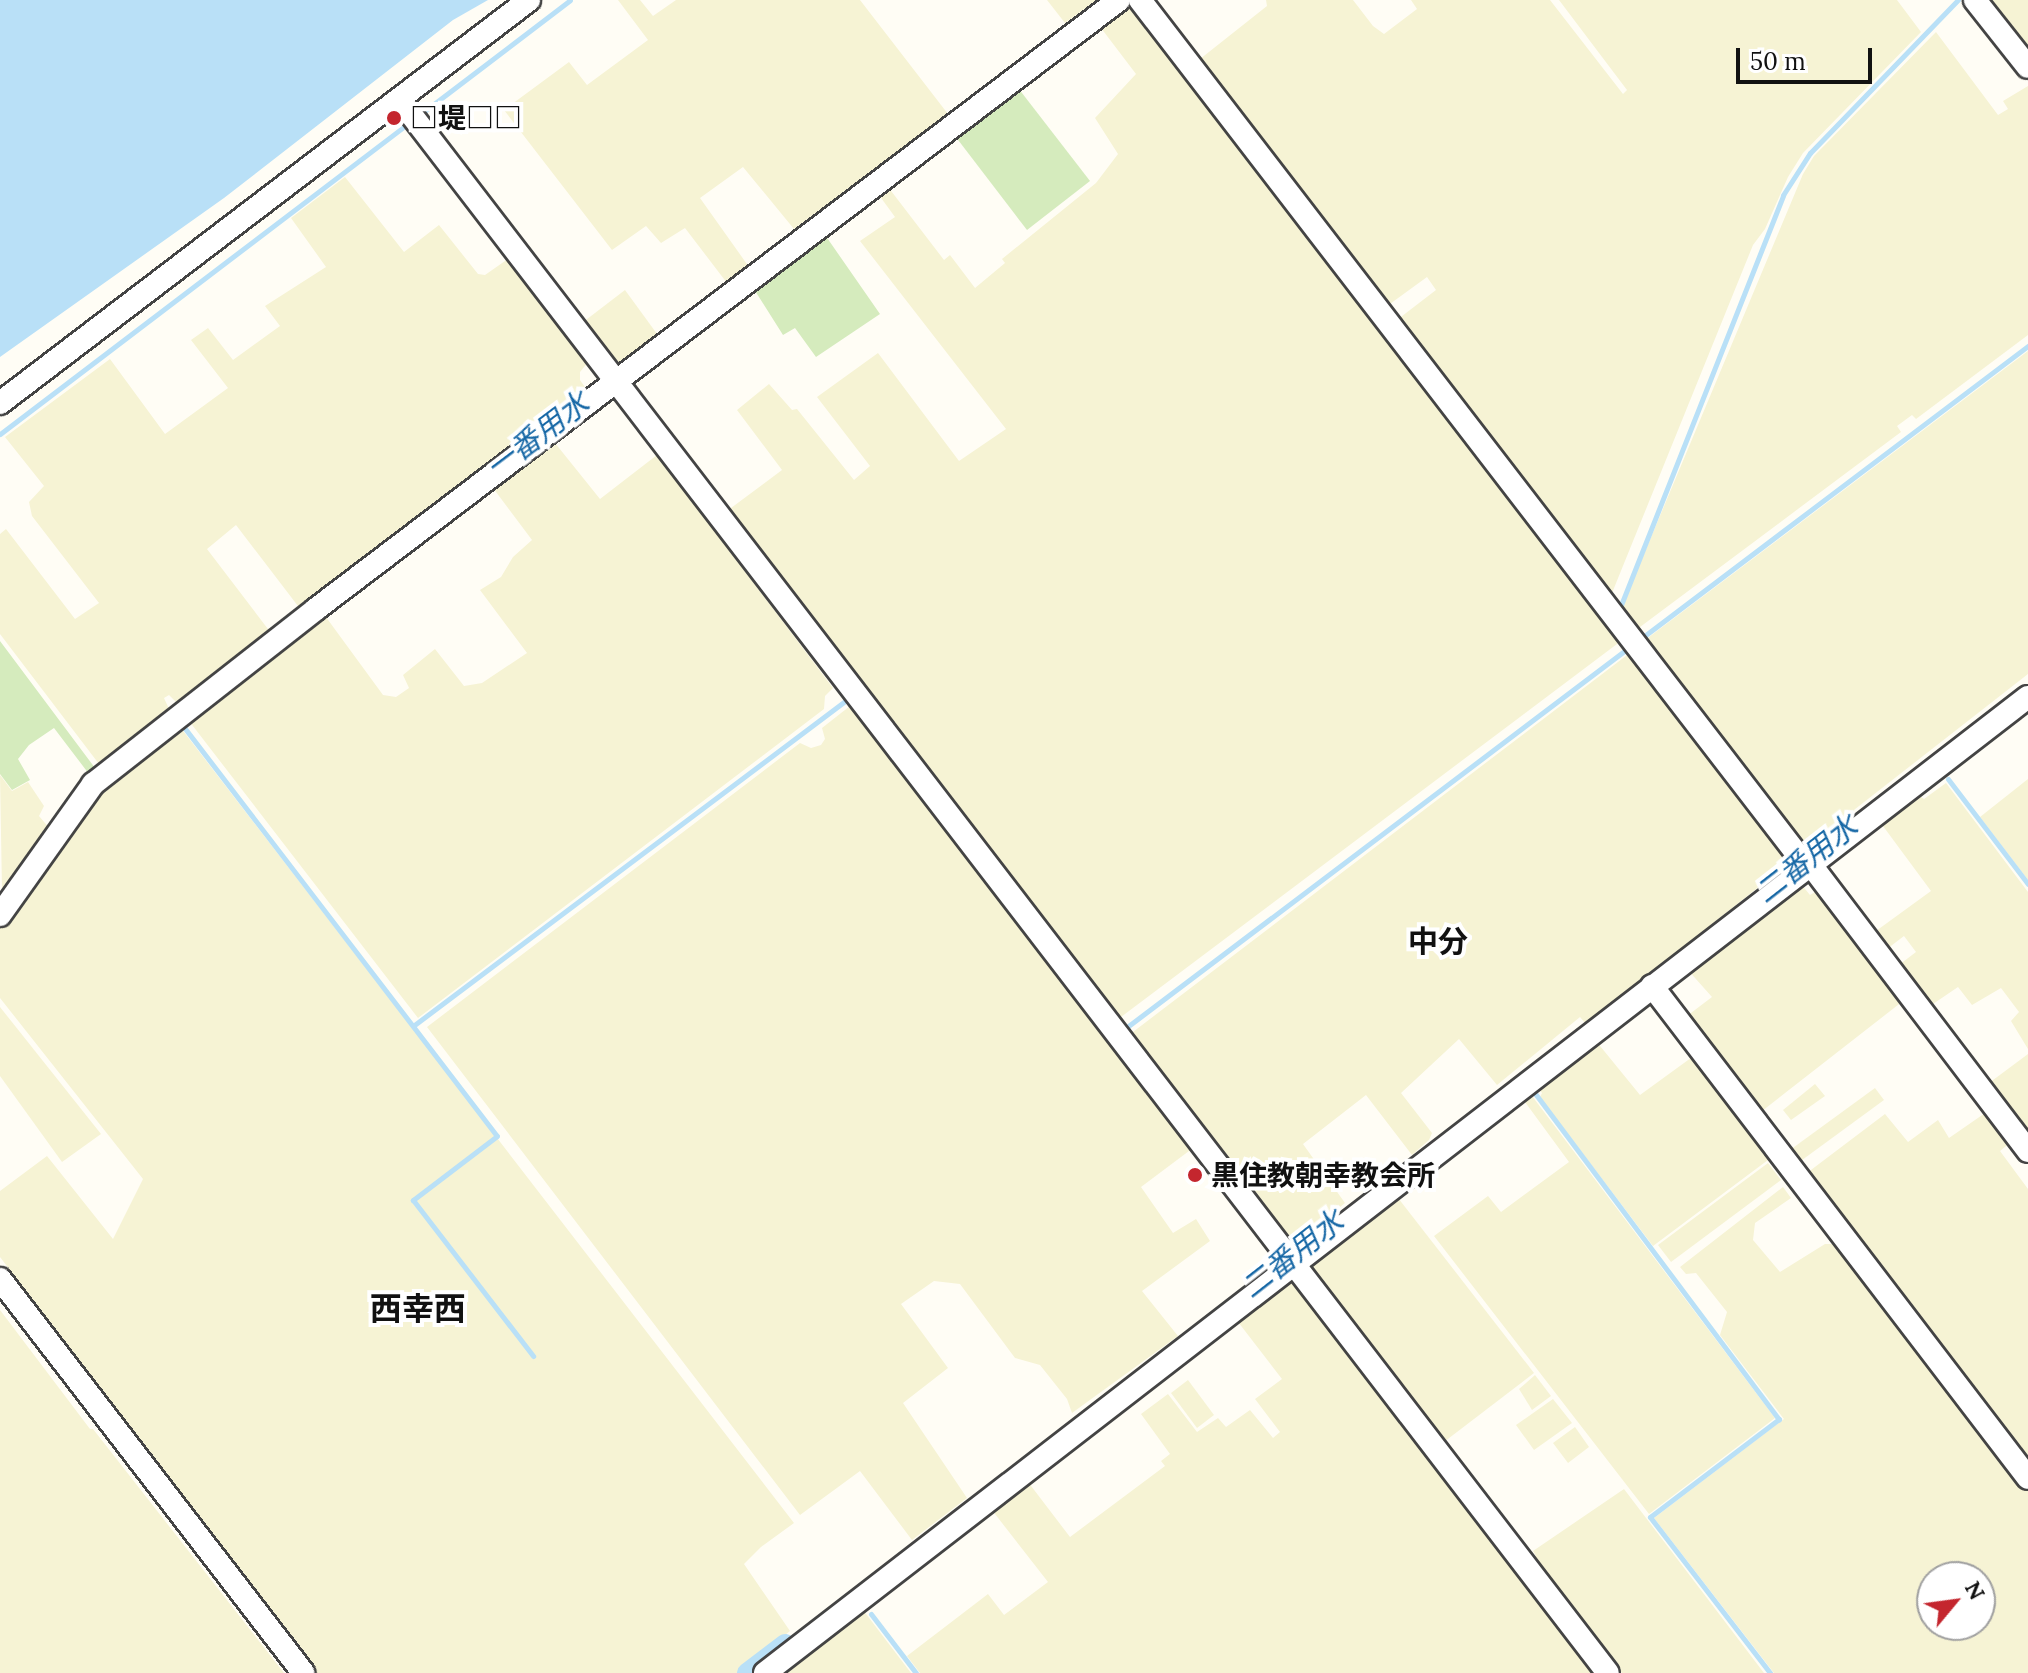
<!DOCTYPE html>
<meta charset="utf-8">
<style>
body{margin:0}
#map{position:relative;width:2028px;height:1673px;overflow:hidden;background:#fffdf5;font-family:Lora,"Noto Sans JP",serif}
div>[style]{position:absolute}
.farmland>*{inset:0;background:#f6f3d4}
.green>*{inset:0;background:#d5ebbd}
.water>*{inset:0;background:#b9e0f7}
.stream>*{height:5px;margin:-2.5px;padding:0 2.5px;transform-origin:2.5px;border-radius:2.5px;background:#b9e0f7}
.canal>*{height:20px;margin:-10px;padding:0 10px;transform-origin:10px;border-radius:10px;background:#b9e0f7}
.roads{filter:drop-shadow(2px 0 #444) drop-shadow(-2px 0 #444) drop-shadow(0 2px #444) drop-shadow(0 -2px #444)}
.street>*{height:22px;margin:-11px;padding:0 11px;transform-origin:11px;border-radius:11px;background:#fff}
.dots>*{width:22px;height:22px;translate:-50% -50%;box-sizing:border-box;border:4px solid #fff;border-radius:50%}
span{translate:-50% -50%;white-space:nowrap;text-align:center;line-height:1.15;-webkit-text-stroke:8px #fff;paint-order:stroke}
.poi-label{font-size:28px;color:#111;font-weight:700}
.left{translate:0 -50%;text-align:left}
.water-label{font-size:30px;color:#1768a6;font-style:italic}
.neighbourhood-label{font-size:30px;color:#111;font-weight:700}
.quarter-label{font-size:32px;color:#111;font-weight:700}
.north{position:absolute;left:1916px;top:1561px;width:80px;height:80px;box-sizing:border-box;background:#fff;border:2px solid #a0a0a0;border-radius:50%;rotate:61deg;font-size:22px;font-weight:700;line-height:32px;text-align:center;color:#111}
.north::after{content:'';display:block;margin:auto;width:28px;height:36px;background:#c4262e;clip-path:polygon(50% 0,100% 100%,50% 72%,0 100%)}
.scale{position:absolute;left:1736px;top:48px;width:136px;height:36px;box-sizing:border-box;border:4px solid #111;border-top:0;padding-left:10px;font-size:24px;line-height:28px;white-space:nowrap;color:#111;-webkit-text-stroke:6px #fff;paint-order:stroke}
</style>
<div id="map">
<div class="farmland">
<i style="clip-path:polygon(618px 0,640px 0,653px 16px,676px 0,860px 0,948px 114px,794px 229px,743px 167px,700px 198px,749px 267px,727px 283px,685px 228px,661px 243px,646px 226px,612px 250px,504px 110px,569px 62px,587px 85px,648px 40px)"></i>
<i style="clip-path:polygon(1047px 0,1097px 0,1065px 23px)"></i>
<i style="clip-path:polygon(1127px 0,1136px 0,1621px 641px,1117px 1020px,728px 519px,731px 508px,782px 470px,737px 410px,769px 384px,792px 410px,797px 409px,854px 480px,870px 466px,817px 397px,878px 353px,959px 461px,1006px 429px,860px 241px,895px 217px,876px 191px,885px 183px,944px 260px,950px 255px,975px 288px,1005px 263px,1002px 259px,1096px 183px,1118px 154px,1095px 118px,1136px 74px,1101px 28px,1102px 19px)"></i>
<i style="clip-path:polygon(1266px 0,1353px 0,1373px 26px,1384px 34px,1417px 9px,1411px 0,1550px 0,1623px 94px,1627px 90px,1559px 0,1897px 0,1921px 32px,1803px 153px,1788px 177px,1765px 229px,1753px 245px,1610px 598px,1393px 323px,1436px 290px,1427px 277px,1383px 309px,1195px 63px,1267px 6px)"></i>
<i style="clip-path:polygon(1981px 0,2028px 0,2028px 60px)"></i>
<i style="clip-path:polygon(1936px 32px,1998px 115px,2008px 109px,2003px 101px,2028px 86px,2028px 335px,1916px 419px,1912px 415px,1897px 426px,1901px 432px,1636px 630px,1621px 609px,1803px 174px,1814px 156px)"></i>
<i style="clip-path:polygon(345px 177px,404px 252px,439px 225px,478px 274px,485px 275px,512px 256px,589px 361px,580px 372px,580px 380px,587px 390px,301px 610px,236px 525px,207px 549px,271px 633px,177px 703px,169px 695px,164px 698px,170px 711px,99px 764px,0 634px,0 534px,6px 529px,75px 619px,99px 603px,32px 516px,29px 502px,44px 486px,5px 437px,110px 359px,165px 434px,228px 388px,191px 340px,208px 328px,233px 360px,280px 326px,265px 306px,326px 267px,291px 218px)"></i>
<i style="clip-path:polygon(625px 290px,660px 338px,612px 371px,578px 326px)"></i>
<i style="clip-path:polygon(2028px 351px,2028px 674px,1804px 849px,1645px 640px)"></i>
<i style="clip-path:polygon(551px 438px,600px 499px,657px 455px,833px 688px,825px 696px,824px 709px,418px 1018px,186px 717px,323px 613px,383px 695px,396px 697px,409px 688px,403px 675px,435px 649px,464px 686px,482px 683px,527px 653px,480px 590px,501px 577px,513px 557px,532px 540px,490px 484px)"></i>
<i style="clip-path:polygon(1635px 649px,1795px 858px,1586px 1024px,1580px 1017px,1497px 1085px,1459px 1039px,1401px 1093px,1432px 1133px,1429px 1140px,1412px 1155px,1366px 1095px,1303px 1144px,1345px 1203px,1289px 1248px,1129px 1035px)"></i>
<i style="clip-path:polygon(850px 706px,1193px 1148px,1141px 1187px,1173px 1233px,1196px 1219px,1210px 1241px,1142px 1291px,1178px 1336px,1072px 1413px,1067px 1399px,1040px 1365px,1015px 1358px,960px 1284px,934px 1281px,901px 1304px,948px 1368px,903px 1403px,967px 1498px,912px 1540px,860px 1471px,800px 1515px,427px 1027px,800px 743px,811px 748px,821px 745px,825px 739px,822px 728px)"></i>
<i style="clip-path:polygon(177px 723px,794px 1523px,761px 1547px,744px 1564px,790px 1631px,737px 1673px,315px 1673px,0 1257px,0 1191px,47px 1156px,113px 1239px,143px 1179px,0 998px,0 926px,5px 919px,12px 918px,103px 782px)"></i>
<i style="clip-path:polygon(0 775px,12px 791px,28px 782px,44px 806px,39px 816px,50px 829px,2px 891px)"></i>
<i style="clip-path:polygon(2028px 779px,2028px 880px,1980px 817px)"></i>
<i style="clip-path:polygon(1946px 783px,2028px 892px,2028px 1049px,2011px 1021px,2019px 1012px,2001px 988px,1972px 1005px,1958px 987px,1933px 1004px,1922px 1002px,1895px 968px,1916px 952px,1904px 936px,1883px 952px,1823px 870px,1829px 868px,1876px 931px,1931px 891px,1880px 822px,1917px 794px,1924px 799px)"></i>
<i style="clip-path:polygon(1801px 884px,1810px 895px,1817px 891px,1903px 1001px,1757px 1115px,1683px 1019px,1712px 997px,1687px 969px)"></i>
<i style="clip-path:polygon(0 1007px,101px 1134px,62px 1162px,0 1076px)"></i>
<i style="clip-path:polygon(1596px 1041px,1640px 1095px,1695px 1055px,1772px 1157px,1653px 1246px,1540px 1097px,1542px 1093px,1537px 1086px)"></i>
<i style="clip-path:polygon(2028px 1054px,2028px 1143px,1985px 1086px)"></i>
<i style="clip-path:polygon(1815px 1084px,1825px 1096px,1791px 1120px,1783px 1110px)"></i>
<i style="clip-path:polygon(1875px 1088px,1884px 1100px,1798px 1163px,1790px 1150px)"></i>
<i style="clip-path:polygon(1532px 1096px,1775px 1418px,1649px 1514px,1434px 1236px,1488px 1196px,1501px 1212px,1569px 1162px,1525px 1102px)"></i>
<i style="clip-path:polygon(1988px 1111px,2011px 1142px,2000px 1151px,2028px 1189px,2028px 1468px,1803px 1176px,1885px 1114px,1908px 1142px,1938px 1120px,1949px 1138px)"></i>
<i style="clip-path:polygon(1768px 1163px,1781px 1180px,1671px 1262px,1658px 1245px)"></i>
<i style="clip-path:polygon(evenodd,1783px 1187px,1791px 1198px,1755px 1223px,1753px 1240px,1780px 1272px,1825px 1244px,1837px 1244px,1977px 1425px,1988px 1448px,1993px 1454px,1999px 1453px,2028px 1491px,2028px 1673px,1774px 1673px,1654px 1518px,1784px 1419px,1720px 1335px,1727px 1312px,1696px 1273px,1686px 1274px,1680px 1267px,1783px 1187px,1932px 1577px,1980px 1577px,1980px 1625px,1932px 1625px,1932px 1577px)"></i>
<i style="clip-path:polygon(1395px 1194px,1534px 1373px,1440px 1445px,1309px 1267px,1309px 1262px)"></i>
<i style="clip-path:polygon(1290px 1274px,1595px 1673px,920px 1673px,907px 1656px,988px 1594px,1004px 1615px,1048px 1582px,988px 1505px,1025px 1478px,1070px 1537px,1165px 1466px,1161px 1461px,1170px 1454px,1141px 1414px,1168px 1394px,1197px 1432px,1218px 1418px,1226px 1427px,1250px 1410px,1273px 1438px,1280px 1432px,1255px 1399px,1282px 1379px,1235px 1318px)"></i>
<i style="clip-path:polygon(0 1310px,90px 1429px,93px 1429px,284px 1673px,0 1673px)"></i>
<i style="clip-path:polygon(1535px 1375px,1551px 1396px,1532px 1410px,1519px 1389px)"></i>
<i style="clip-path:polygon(1188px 1380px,1214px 1415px,1197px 1428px,1171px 1393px)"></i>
<i style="clip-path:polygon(1553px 1399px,1572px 1423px,1534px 1450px,1516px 1425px)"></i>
<i style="clip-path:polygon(1575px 1427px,1589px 1447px,1568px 1463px,1553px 1443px)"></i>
<i style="clip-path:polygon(1624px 1489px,1764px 1673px,1622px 1673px,1530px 1560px,1536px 1556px,1533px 1551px)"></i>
<i style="clip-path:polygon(860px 1606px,911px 1673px,782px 1673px)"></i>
</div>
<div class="green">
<i style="clip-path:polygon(1015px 84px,1090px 181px,1027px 230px,952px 132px)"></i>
<i style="clip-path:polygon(823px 232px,880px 314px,816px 357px,795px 328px,783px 335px,752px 286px)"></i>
<i style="clip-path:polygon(0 641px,95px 768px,89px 774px,54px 728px,29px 745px,18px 759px,30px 780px,12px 790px,0 774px)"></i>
</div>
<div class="water">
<i style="clip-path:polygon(0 0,488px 0,453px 20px,224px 198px,0 357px)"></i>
</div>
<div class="stream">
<i style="left:418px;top:116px;width:191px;rotate:-37.3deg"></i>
<i style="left:0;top:434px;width:515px;rotate:-37.27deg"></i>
<i style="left:1619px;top:610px;width:446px;rotate:-68.4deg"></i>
<i style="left:1783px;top:195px;width:50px;rotate:-57.3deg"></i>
<i style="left:1810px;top:153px;width:213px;rotate:-46deg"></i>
<i style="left:1639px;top:640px;width:488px;rotate:-37.1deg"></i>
<i style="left:180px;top:722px;width:521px;rotate:52.56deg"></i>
<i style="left:497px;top:1136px;width:106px;rotate:142.7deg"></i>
<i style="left:413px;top:1200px;width:197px;rotate:52.4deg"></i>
<i style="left:1948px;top:779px;width:132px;rotate:52.7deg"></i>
<i style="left:413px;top:1026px;width:546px;rotate:-36.95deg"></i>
<i style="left:1127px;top:1027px;width:632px;rotate:-37.09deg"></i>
<i style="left:1534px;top:1092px;width:409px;rotate:53.2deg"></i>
<i style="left:1779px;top:1419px;width:162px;rotate:142.8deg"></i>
<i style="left:1650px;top:1517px;width:197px;rotate:52.4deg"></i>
<i style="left:871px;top:1614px;width:74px;rotate:52.7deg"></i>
</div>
<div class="canal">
<i style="left:747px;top:1673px;width:48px;rotate:-37.3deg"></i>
</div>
<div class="roads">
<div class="street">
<i style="left:1140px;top:0;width:1082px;rotate:52.43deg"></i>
<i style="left:1800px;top:858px;width:13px;rotate:32deg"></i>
<i style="left:1811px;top:865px;width:359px;rotate:52.8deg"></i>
<i style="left:1975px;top:0;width:85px;rotate:51.7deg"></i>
<i style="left:400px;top:100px;width:1983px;rotate:52.48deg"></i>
<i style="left:0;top:403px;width:665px;rotate:-37.3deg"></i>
<i style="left:0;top:915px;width:161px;rotate:-54.6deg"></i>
<i style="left:93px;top:784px;width:283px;rotate:-38.1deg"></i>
<i style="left:316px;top:609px;width:1008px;rotate:-37.18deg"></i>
<i style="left:1652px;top:986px;width:619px;rotate:52.61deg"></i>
<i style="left:0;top:1279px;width:497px;rotate:52.4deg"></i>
<i style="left:765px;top:1673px;width:1596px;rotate:-37.7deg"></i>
</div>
</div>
<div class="dots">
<i style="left:394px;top:118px;background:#c4262e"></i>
<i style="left:1195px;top:1175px;background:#c4262e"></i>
</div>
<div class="poi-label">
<span class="left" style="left:410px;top:118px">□堤□□</span>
<span class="left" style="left:1211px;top:1175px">黒住教朝幸教会所</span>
</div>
<div class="water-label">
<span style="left:537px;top:435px;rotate:-37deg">一番用水</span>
<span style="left:1806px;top:859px;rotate:-38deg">二番用水</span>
<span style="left:1292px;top:1254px;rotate:-38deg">二番用水</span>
</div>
<div class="neighbourhood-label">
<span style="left:1438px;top:941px">中分</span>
</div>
<div class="quarter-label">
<span style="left:418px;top:1309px">西幸西</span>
</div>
<div class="north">N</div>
<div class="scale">50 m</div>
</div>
